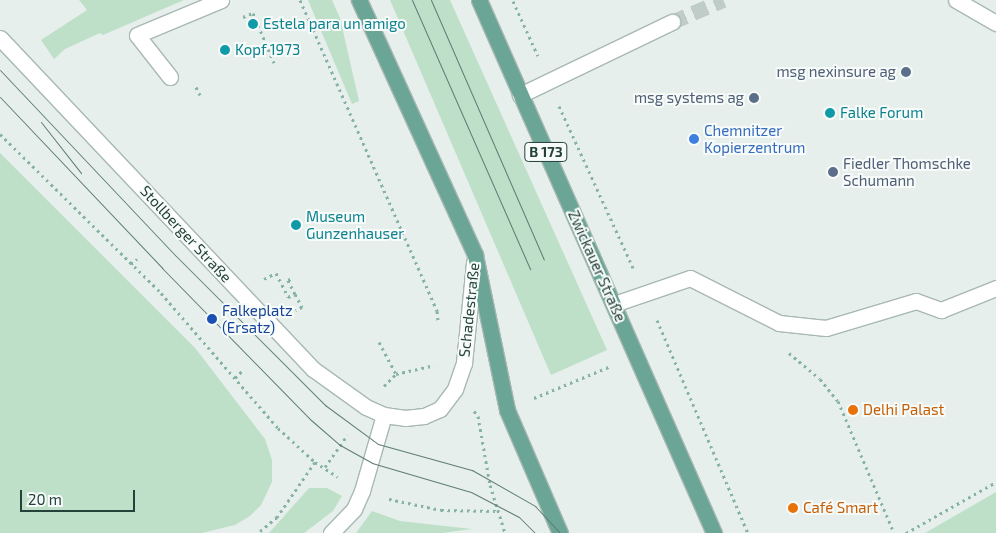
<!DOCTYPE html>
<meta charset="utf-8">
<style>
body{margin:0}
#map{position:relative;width:996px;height:533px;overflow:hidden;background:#e6efeb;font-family:"Exo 2",sans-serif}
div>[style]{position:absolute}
.green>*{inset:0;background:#bfe0c8}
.minor-tunnel>*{height:15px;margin-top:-7.5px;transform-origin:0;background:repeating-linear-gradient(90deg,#bfccc8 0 15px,transparent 0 23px)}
.path>*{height:3px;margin-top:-1.5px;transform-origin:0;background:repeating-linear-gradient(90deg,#86b3a5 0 2.5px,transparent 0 6.5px)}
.roads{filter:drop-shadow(1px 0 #a8b8b2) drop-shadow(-1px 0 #a8b8b2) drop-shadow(0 1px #a8b8b2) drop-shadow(0 -1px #a8b8b2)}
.minor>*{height:15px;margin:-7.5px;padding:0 7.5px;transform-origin:7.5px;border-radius:7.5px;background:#fff}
.major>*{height:15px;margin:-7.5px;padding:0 7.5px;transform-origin:7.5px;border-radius:7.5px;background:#6aa596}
.tram>*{height:1px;margin:-0.5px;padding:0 0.5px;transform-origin:0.5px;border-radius:0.5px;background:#5f7d75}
.dots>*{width:14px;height:14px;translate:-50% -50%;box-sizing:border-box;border:2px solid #f7fbf9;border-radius:50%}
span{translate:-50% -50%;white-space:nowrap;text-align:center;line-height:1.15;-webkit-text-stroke:4px #f7fbf9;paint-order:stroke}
.shield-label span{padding:1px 4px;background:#f7fbf9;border:1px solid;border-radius:4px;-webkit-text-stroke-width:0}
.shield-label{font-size:14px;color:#24423a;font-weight:700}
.culture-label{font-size:15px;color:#0d838f}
.left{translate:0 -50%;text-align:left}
.service-label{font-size:15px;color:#4e5e75}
.right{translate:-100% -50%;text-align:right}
.shop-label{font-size:15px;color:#366cbe}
.street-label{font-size:15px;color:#24423a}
.transit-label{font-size:15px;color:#164399}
.food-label{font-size:15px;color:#c56008}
.scale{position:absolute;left:20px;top:490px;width:115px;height:22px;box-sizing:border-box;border:2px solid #24423a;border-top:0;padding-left:6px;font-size:15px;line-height:18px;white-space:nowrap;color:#24423a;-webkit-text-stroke:4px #f7fbf9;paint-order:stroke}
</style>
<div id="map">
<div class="green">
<i style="clip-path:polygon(79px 0,184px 0,103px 35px,100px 33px,65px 49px,54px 59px,41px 40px,87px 10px)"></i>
<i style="clip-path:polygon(308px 0,332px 0,340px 18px,359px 101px,352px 104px)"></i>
<i style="clip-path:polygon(390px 0,450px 0,607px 350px,551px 375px)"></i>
<i style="clip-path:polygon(0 153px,196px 349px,265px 439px,272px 460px,272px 482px,261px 505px,250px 516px,235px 525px,202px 533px,0 533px)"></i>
<i style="clip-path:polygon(309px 488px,327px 488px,342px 496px,333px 511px,304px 533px,269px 533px)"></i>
<i style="clip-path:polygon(996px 492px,996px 533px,925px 533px)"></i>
<i style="clip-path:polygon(372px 511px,400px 521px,472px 529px,442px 533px,356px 533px)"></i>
</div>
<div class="minor-tunnel">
<i style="left:672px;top:22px;width:56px;rotate:-23.3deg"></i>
</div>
<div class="path">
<i style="left:300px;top:0;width:340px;rotate:66.2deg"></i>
<i style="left:437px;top:311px;width:10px;rotate:84deg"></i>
<i style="left:513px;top:1px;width:60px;rotate:65.6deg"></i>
<i style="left:243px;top:17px;width:11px;rotate:-22deg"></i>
<i style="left:253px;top:13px;width:54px;rotate:67.2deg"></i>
<i style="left:196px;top:87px;width:9px;rotate:63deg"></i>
<i style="left:559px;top:106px;width:178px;rotate:65.4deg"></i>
<i style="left:0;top:134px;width:226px;rotate:44.6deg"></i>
<i style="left:161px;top:293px;width:179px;rotate:49.1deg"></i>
<i style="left:278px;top:428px;width:50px;rotate:42.6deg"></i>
<i style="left:315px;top:462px;width:67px;rotate:124.6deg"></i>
<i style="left:277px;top:517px;width:25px;rotate:140deg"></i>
<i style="left:131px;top:264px;width:8px;rotate:-40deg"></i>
<i style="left:264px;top:279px;width:13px;rotate:-27deg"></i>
<i style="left:276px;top:273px;width:27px;rotate:63deg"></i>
<i style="left:288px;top:297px;width:8px;rotate:-23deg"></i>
<i style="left:295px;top:294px;width:16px;rotate:-117deg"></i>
<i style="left:288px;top:280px;width:5px;rotate:-22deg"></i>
<i style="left:295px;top:294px;width:15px;rotate:62deg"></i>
<i style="left:302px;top:307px;width:7px;rotate:153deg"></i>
<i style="left:657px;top:320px;width:232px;rotate:66.9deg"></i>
<i style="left:379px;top:342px;width:36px;rotate:62deg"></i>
<i style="left:789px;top:353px;width:40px;rotate:40deg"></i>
<i style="left:820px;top:379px;width:28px;rotate:51deg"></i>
<i style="left:838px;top:401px;width:143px;rotate:67deg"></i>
<i style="left:235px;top:378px;width:10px;rotate:-45deg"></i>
<i style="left:384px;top:386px;width:17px;rotate:-45deg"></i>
<i style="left:396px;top:374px;width:39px;rotate:-13deg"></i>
<i style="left:534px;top:398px;width:83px;rotate:-22.6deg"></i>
<i style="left:474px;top:411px;width:6px;rotate:51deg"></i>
<i style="left:478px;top:416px;width:70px;rotate:80.1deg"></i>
<i style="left:490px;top:485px;width:50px;rotate:72.6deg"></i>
<i style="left:315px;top:462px;width:27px;rotate:33deg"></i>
<i style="left:325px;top:467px;width:39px;rotate:-55deg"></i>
<i style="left:389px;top:499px;width:53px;rotate:11.9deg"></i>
<i style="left:441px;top:510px;width:56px;rotate:1deg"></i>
<i style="left:906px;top:533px;width:103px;rotate:-29.5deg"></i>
</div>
<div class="roads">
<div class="minor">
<i style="left:956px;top:0;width:46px;rotate:29.9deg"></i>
<i style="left:0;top:38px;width:456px;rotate:46.6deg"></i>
<i style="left:313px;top:369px;width:65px;rotate:35.6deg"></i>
<i style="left:366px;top:407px;width:20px;rotate:24deg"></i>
<i style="left:384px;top:415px;width:21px;rotate:8deg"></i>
<i style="left:405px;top:418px;width:19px;rotate:-6deg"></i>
<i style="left:424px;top:416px;width:17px;rotate:-24deg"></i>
<i style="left:440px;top:409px;width:25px;rotate:-53deg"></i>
<i style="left:455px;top:389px;width:28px;rotate:-71deg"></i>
<i style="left:464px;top:363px;width:101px;rotate:-84.3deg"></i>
<i style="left:170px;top:77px;width:53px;rotate:-128.2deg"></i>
<i style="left:137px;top:35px;width:91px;rotate:-22.6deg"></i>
<i style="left:520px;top:95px;width:169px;rotate:-25.7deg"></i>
<i style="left:614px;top:304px;width:80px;rotate:-18.9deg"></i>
<i style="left:690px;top:278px;width:100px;rotate:26.8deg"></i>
<i style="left:779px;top:323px;width:47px;rotate:6.1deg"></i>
<i style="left:826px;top:328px;width:94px;rotate:-16.7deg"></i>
<i style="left:916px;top:301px;width:27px;rotate:20deg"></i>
<i style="left:941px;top:310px;width:59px;rotate:-21.8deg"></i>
<i style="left:331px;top:533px;width:33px;rotate:-46deg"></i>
<i style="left:354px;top:509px;width:20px;rotate:-66deg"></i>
<i style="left:362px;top:491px;width:79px;rotate:-73.9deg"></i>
</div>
<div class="major">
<i style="left:359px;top:0;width:280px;rotate:65.5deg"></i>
<i style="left:475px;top:255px;width:158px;rotate:78.3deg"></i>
<i style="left:507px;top:410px;width:134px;rotate:66.7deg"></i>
<i style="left:479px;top:0;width:583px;rotate:66.21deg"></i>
</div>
</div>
<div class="tram">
<i style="left:412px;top:0;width:294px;rotate:66.3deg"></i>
<i style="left:431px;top:0;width:283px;rotate:66.5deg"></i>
<i style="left:0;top:70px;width:256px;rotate:46.6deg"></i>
<i style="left:176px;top:256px;width:211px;rotate:45deg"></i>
<i style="left:325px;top:405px;width:66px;rotate:36.3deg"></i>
<i style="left:378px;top:444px;width:98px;rotate:15.5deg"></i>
<i style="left:472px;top:470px;width:73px;rotate:29.7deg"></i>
<i style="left:535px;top:506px;width:37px;rotate:47deg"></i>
<i style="left:0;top:97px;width:236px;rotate:46.5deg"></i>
<i style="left:162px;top:268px;width:213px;rotate:45.6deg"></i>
<i style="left:311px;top:420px;width:38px;rotate:41deg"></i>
<i style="left:340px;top:445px;width:37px;rotate:29deg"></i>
<i style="left:372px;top:463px;width:103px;rotate:16.3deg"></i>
<i style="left:471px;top:492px;width:54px;rotate:27.5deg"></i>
<i style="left:519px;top:517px;width:23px;rotate:45deg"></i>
<i style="left:41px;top:122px;width:65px;rotate:51.9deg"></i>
</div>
<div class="dots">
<i style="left:253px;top:24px;background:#0f9aa8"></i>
<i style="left:225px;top:50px;background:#0f9aa8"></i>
<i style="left:906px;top:72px;background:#5c6f8a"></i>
<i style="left:754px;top:98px;background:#5c6f8a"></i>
<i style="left:830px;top:113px;background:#0f9aa8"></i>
<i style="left:694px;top:139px;background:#3f7fe0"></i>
<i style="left:833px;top:172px;background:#5c6f8a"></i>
<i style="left:296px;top:225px;background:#0f9aa8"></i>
<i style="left:212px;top:319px;background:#1a4fb4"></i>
<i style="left:853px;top:410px;background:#e8710a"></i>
<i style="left:793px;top:508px;background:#e8710a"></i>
</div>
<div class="shield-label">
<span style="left:546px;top:152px">B 173</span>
</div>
<div class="culture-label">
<span class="left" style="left:263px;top:24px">Estela para un amigo</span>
<span class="left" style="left:235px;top:50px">Kopf 1973</span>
<span class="left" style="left:840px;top:113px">Falke Forum</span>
<span class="left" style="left:306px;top:225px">Museum<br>Gunzenhauser</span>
</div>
<div class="service-label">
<span class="right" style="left:896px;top:72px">msg nexinsure ag</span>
<span class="right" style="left:744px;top:98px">msg systems ag</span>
<span class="left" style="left:843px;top:172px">Fiedler Thomschke<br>Schumann</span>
</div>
<div class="shop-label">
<span class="left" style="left:704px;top:139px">Chemnitzer<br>Kopierzentrum</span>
</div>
<div class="street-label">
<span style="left:186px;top:234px;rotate:47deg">Stollberger Straße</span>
<span style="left:597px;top:266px;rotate:66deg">Zwickauer Straße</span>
<span style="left:469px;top:310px;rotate:-84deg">Schadestraße</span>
</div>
<div class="transit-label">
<span class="left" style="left:222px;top:319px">Falkeplatz<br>(Ersatz)</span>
</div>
<div class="food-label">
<span class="left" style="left:863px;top:410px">Delhi Palast</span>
<span class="left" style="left:803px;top:508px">Café Smart</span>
</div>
<div class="scale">20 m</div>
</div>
